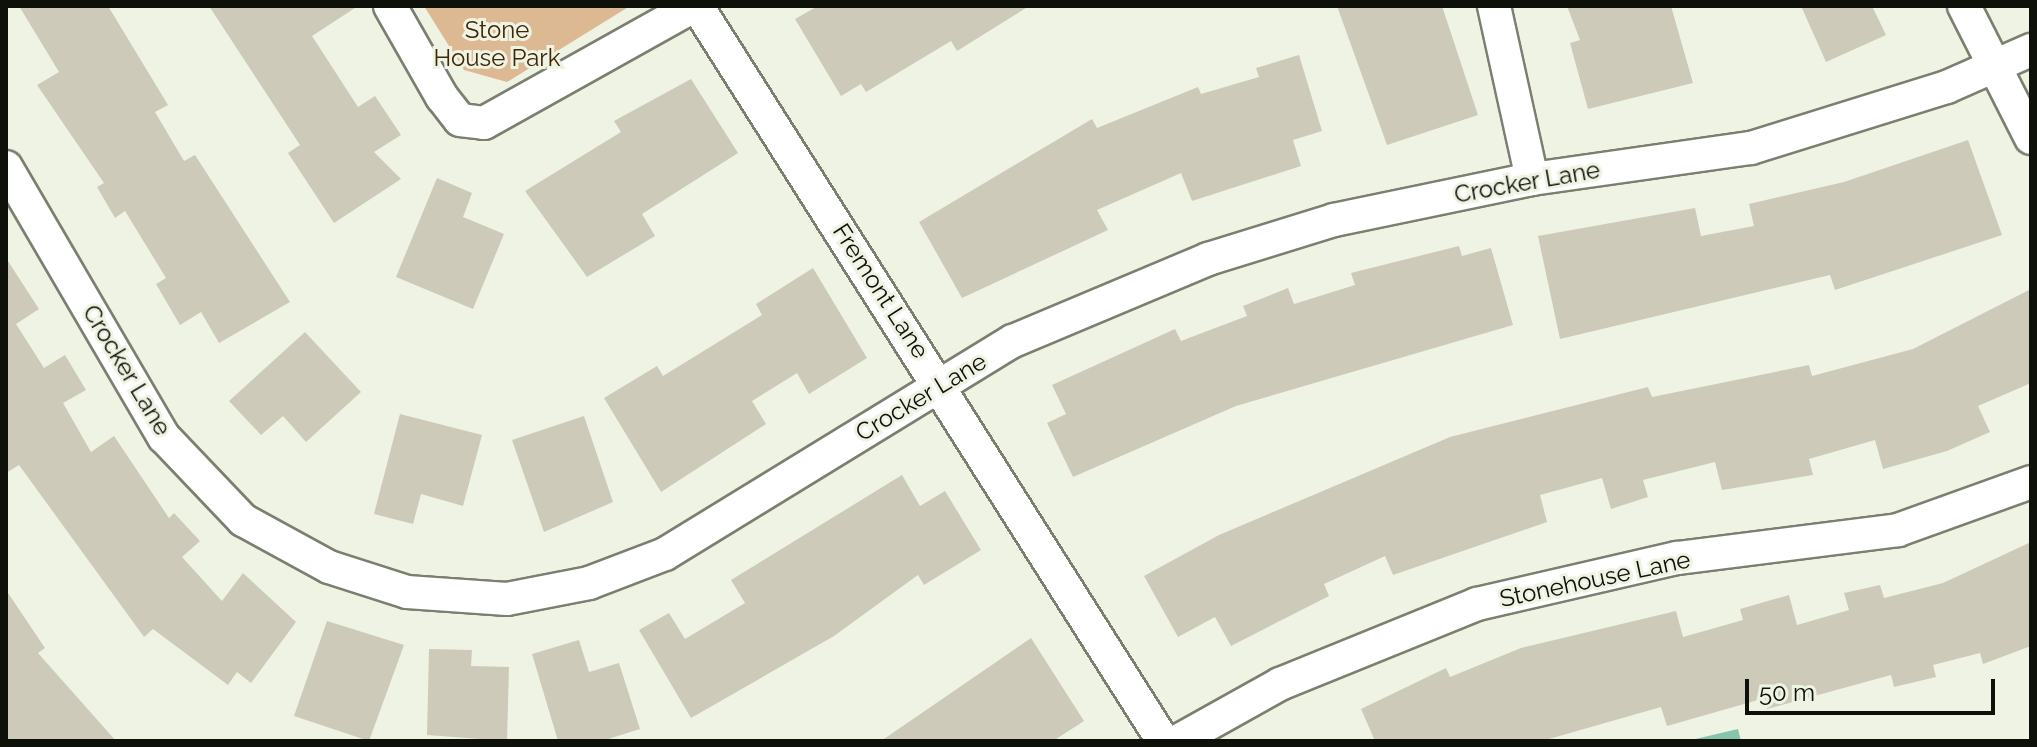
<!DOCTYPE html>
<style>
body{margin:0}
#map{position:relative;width:2037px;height:747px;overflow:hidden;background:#eff3e3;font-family:Raleway,sans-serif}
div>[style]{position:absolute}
.green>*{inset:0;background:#ddb993}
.water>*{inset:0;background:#86c4ac}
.building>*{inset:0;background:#cecaba}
.roads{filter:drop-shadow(2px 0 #7b7f70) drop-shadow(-2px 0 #7b7f70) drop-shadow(0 2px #7b7f70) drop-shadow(0 -2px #7b7f70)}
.minor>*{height:32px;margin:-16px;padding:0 16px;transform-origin:16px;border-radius:16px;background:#fff}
span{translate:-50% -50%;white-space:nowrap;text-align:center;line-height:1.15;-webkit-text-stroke:6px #eff3e3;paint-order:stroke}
.park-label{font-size:24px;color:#412603}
.street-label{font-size:24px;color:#0e100a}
.frame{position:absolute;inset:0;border:8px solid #0e100a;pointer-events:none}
.scale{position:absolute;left:1745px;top:679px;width:250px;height:36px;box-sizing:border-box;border:4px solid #0e100a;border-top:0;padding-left:10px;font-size:24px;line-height:28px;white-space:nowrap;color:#0e100a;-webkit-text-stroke:6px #eff3e3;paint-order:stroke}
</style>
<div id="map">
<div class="green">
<i style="clip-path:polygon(424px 6px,630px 6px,507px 82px,464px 70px)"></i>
</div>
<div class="water">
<i style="clip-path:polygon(1738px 729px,1741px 741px,1687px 741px)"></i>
</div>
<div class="building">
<i style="clip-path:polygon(19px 6px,108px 6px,168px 105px,155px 112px,184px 161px,195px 155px,290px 302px,219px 343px,201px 312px,180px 325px,156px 284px,166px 278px,125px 211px,115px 218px,97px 187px,104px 183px,37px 85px,59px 72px)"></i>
<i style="clip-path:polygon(209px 6px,358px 6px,312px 36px,358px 107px,375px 96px,401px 135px,374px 152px,401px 179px,334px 223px,288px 153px,300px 145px)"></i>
<i style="clip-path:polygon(818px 6px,1029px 6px,957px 51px,951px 41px,866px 92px,861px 84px,841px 96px,795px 19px)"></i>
<i style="clip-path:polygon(1337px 6px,1442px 6px,1478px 115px,1387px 145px)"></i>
<i style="clip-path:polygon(1567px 6px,1671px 6px,1693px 83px,1588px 109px,1570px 43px,1580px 40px)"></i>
<i style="clip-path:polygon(1801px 6px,1872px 6px,1886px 35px,1826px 62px)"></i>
<i style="clip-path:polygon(1299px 55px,1322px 131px,1293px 140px,1301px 166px,1192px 201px,1181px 173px,1097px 210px,1108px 230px,962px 298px,919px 222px,1092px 119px,1097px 128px,1198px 87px,1201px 94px,1259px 77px,1256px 68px)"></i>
<i style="clip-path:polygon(691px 79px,738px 153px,642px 214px,655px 236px,587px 277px,525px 191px,621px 132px,614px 121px)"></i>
<i style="clip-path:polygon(1968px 140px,2002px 235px,1835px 290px,1830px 275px,1560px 339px,1538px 236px,1695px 208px,1701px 236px,1754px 226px,1749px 204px,1844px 182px)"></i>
<i style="clip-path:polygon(437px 178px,472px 193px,463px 217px,504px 234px,473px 309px,396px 277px)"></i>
<i style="clip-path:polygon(1459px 246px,1462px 256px,1491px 248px,1513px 325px,1236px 406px,1073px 477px,1047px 423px,1066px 414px,1052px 385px,1175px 329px,1181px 341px,1247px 316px,1243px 306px,1288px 288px,1294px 304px,1355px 285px,1351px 273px)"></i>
<i style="clip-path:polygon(6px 258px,39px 309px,16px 324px,44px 368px,65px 355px,86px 390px,63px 403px,91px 452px,114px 436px,169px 518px,174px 513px,200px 541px,182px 557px,222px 601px,243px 573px,296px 622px,251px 683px,237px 672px,228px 685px,153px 629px,144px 637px,19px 465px,6px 473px)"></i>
<i style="clip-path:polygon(813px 268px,867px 358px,809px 394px,797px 373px,752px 401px,766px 424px,661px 492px,604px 398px,657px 366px,663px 376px,762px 315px,756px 304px)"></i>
<i style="clip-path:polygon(2031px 289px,2031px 383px,1978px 406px,1990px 432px,1947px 451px,1883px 469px,1875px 440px,1809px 459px,1813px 475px,1722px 490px,1715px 462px,1643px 480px,1648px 497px,1611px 509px,1602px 478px,1540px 495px,1547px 522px,1393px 575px,1385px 556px,1324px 584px,1329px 596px,1231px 646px,1215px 617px,1178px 637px,1144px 576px,1219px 535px,1450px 437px,1648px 387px,1652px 397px,1809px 365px,1812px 376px,1913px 349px)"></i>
<i style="clip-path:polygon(305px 332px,361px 392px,306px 442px,283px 416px,261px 435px,229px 401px)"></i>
<i style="clip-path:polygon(400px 414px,482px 435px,463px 506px,421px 494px,413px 524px,374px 514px)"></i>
<i style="clip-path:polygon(584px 416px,613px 502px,544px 532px,512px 440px)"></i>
<i style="clip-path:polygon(902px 475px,920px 506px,945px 491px,981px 550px,924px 585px,918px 575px,834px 636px,691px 718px,639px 630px,669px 613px,685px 639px,745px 603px,731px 580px)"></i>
<i style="clip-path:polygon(2031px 542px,2031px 646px,1983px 664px,1980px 653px,1933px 665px,1936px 677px,1894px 687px,1891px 675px,1767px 709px,1765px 698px,1667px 726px,1661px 707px,1542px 741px,1375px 741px,1361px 709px,1446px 668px,1450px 677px,1521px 648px,1676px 611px,1683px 637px,1743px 620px,1740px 609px,1789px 595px,1797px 625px,1849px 610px,1844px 593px,1880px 585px,1884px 598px,1943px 583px)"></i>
<i style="clip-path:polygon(6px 590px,45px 648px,38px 653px,116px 741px,6px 741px)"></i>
<i style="clip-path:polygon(327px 621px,404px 645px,369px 741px,294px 716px)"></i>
<i style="clip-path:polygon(1031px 638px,1084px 721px,1053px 741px,881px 741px)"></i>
<i style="clip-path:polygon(579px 640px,589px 672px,619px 663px,640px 729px,602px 741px,558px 741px,532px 654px)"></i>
<i style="clip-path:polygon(429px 649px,472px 650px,471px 666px,509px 667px,507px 741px,427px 735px)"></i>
</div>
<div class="roads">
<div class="minor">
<i style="left:390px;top:6px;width:105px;rotate:60.3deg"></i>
<i style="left:442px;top:97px;width:29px;rotate:52deg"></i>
<i style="left:460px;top:120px;width:24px;rotate:7deg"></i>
<i style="left:484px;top:123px;width:240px;rotate:-29.2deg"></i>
<i style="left:697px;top:6px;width:870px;rotate:57.62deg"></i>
<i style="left:1494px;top:6px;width:177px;rotate:77.6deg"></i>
<i style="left:1964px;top:6px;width:148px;rotate:63.1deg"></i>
<i style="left:6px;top:167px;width:313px;rotate:59.7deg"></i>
<i style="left:164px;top:437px;width:115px;rotate:46.4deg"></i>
<i style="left:243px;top:520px;width:98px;rotate:28.7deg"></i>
<i style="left:329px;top:567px;width:82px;rotate:17.8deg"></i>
<i style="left:407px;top:592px;width:100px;rotate:4deg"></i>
<i style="left:507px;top:599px;width:84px;rotate:-11deg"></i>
<i style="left:589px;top:583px;width:81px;rotate:-20.9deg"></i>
<i style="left:665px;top:554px;width:408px;rotate:-31.5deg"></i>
<i style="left:1013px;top:341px;width:212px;rotate:-22.8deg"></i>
<i style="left:1208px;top:259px;width:132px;rotate:-17.2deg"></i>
<i style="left:1334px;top:220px;width:202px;rotate:-11.7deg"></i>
<i style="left:1532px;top:179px;width:221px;rotate:-8.1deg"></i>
<i style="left:1751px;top:148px;width:205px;rotate:-17.3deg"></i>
<i style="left:1947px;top:87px;width:92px;rotate:-23.8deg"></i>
<i style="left:1178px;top:741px;width:117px;rotate:-29.2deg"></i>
<i style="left:1280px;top:684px;width:213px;rotate:-22.1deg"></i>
<i style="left:1477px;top:604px;width:205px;rotate:-13deg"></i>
<i style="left:1677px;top:558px;width:223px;rotate:-7.2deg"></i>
<i style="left:1898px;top:530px;width:141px;rotate:-19.8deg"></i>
</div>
</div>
<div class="park-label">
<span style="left:497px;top:44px">Stone<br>House Park</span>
</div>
<div class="street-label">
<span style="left:1527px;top:182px;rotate:-10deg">Crocker Lane</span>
<span style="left:881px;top:291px;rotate:57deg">Fremont Lane</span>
<span style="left:127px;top:370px;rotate:59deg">Crocker Lane</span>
<span style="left:921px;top:397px;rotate:-31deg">Crocker Lane</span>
<span style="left:1595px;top:579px;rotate:-12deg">Stonehouse Lane</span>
</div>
<div class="frame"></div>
<div class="scale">50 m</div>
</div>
